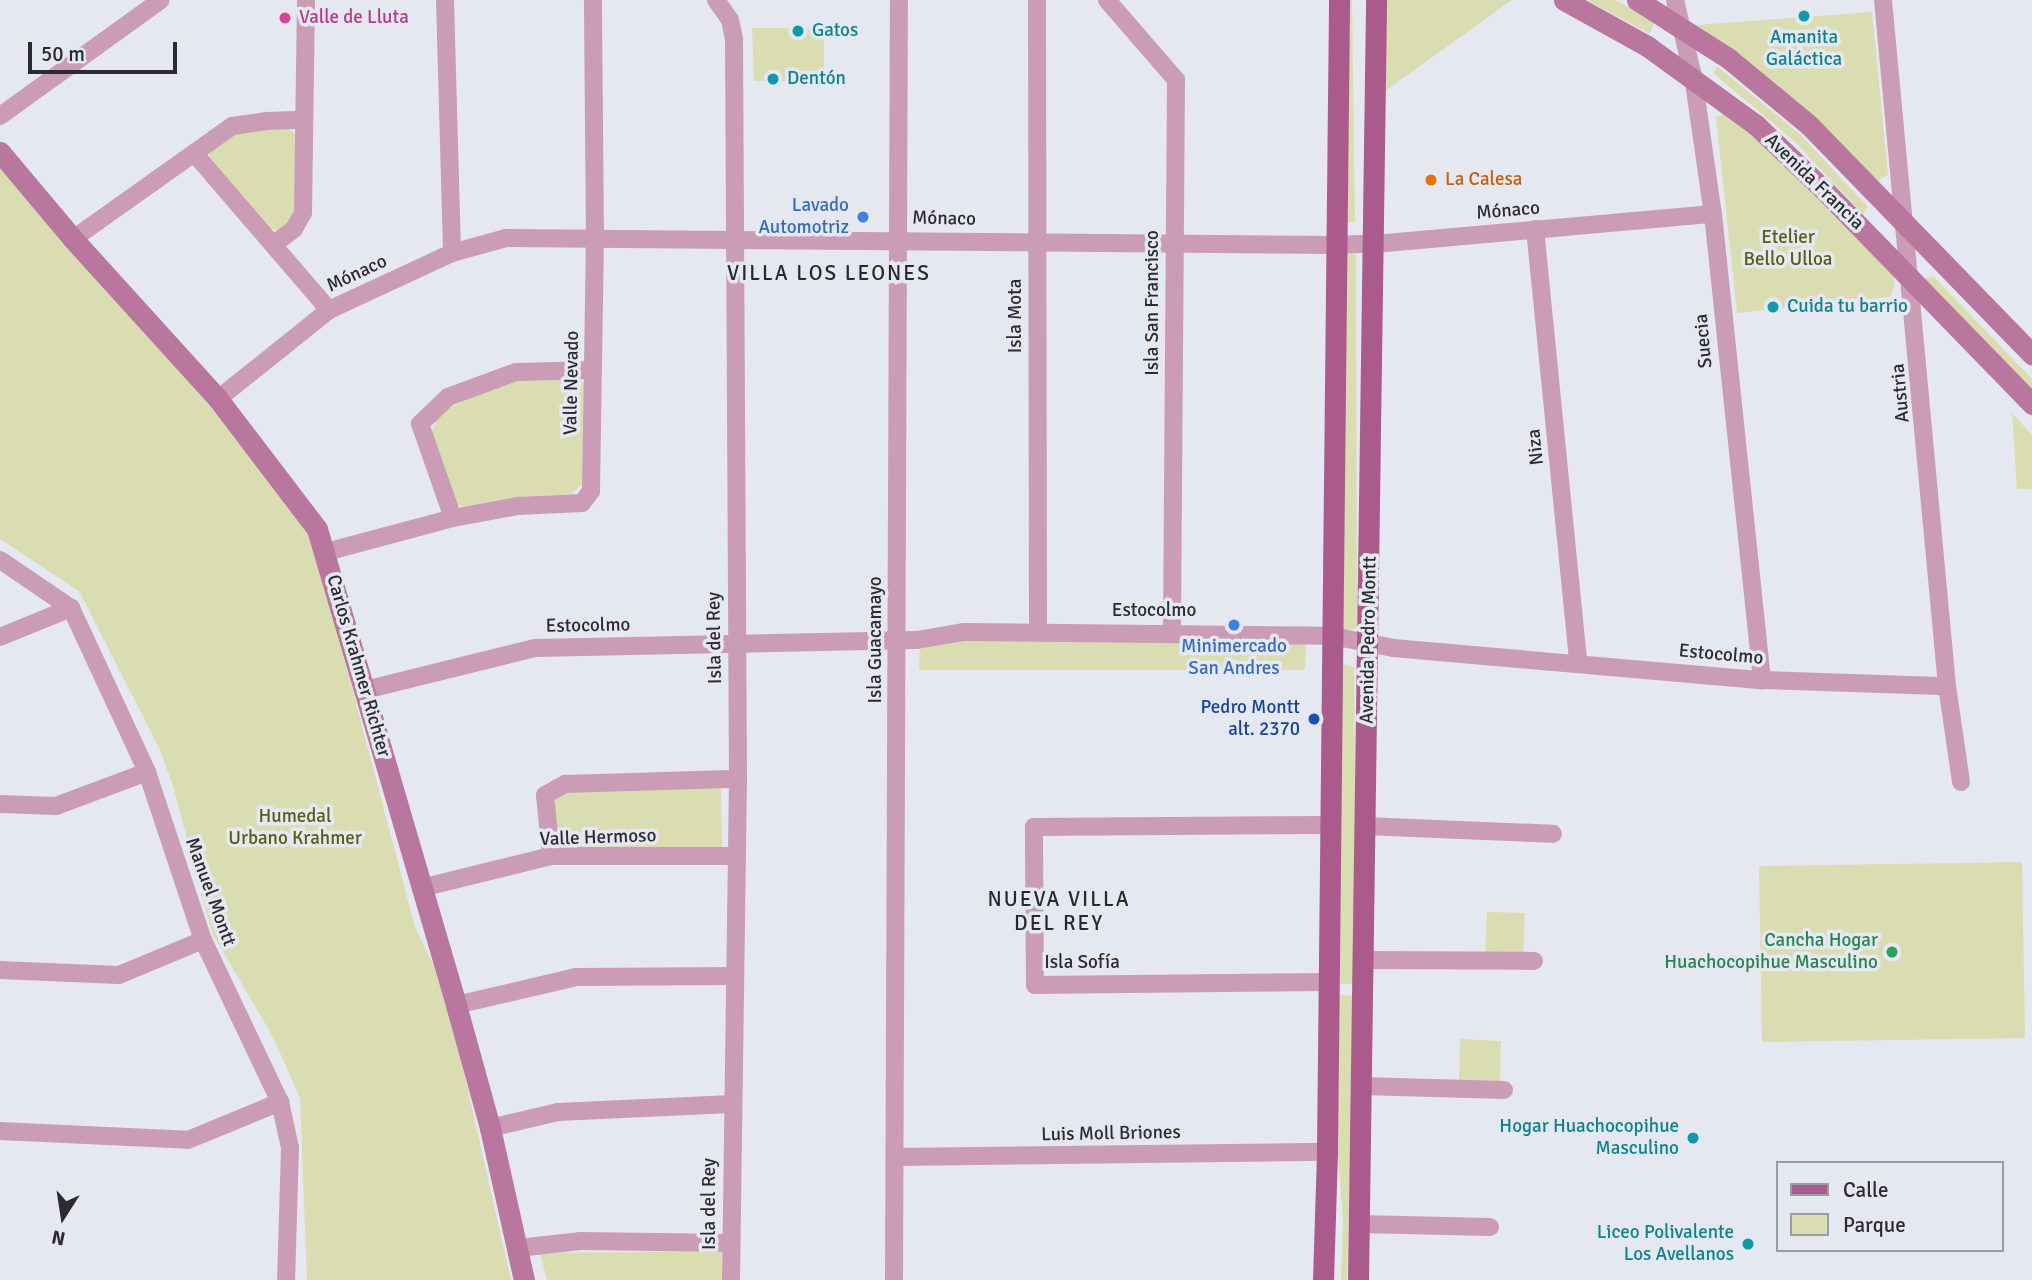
<!DOCTYPE html>
<meta charset="utf-8">
<style>
body{margin:0}
#map{position:relative;width:2032px;height:1280px;overflow:hidden;background:#e5e8f1;font-family:Signika,sans-serif}
div>[style]{position:absolute}
.green>*{inset:0;background:#daddb1}
.street>*{height:18px;margin:-9px;padding:0 9px;transform-origin:9px;border-radius:9px;background:#cb9cb6}
.secondary>*{height:21px;margin:-10.5px;padding:0 10.5px;transform-origin:10.5px;border-radius:10.5px;background:#b9769e}
.primary>*{height:21px;margin:-10.5px;padding:0 10.5px;transform-origin:10.5px;border-radius:10.5px;background:#ab5a8c}
.dots>*{width:19px;height:19px;translate:-50% -50%;box-sizing:border-box;border:4px solid #e5e8f1;border-radius:50%}
span{translate:-50% -50%;white-space:nowrap;text-align:center;line-height:1.15;-webkit-text-stroke:7px #e5e8f1;paint-order:stroke}
.hotel-label{font-size:19px;color:#b23c85}
.left{translate:0 -50%;text-align:left}
.culture-label{font-size:19px;color:#0d838f}
.right{translate:-100% -50%;text-align:right}
.food-label{font-size:19px;color:#c56008}
.street-label{font-size:19px;color:#2b2c30}
.shop-label{font-size:19px;color:#366cbe}
.park-label{font-size:19px;color:#5b5c13}
.transit-label{font-size:19px;color:#164399}
.leisure-label{font-size:19px;color:#27864d}
.neighbourhood-label{font-size:21px;color:#272930;letter-spacing:2px}
.legend{position:absolute;left:1776px;top:1161px;width:228px;height:91px;box-sizing:border-box;background:#e5e8f1;border:2px solid #9b9da4;margin:0;padding:9px 12px;list-style:none;font-size:21px;color:#2b2c30}
.legend li{display:flex;align-items:center;gap:14px;height:35px}
.legend b{width:35px;border:2px solid #9b9da4}
.north{position:absolute;left:28px;top:1182px;width:70px;height:70px;-webkit-text-stroke:5px #e5e8f1;paint-order:stroke;rotate:192deg;font-size:19px;font-weight:700;line-height:28px;text-align:center;color:#2b2c30}
.north::after{content:'';display:block;margin:auto;width:24px;height:32px;background:#2b2c30;clip-path:polygon(50% 0,100% 100%,50% 72%,0 100%)}
.scale{position:absolute;left:28px;top:42px;width:149px;height:32px;box-sizing:border-box;border:4px solid #2b2c30;border-top:0;padding-left:9px;font-size:21px;line-height:24px;white-space:nowrap;color:#2b2c30;-webkit-text-stroke:5px #e5e8f1;paint-order:stroke}
</style>
<div id="map">
<div class="green">
<i style="clip-path:polygon(1347px 0,1352px 0,1355px 222px,1343px 222px)"></i>
<i style="clip-path:polygon(1385px 0,1512px 0,1381px 94px)"></i>
<i style="clip-path:polygon(1587px 0,1615px 0,1655px 20px,1650px 34px)"></i>
<i style="clip-path:polygon(1872px 12px,1888px 175px,1874px 182px,1742px 60px,1697px 25px)"></i>
<i style="clip-path:polygon(752px 28px,824px 28px,824px 82px,754px 81px)"></i>
<i style="clip-path:polygon(1717px 66px,1801px 135px,1868px 207px,1863px 214px,1794px 141px,1713px 73px)"></i>
<i style="clip-path:polygon(1731px 111px,1892px 270px,1895px 284px,1890px 297px,1737px 313px,1716px 117px)"></i>
<i style="clip-path:polygon(285px 126px,298px 136px,297px 213px,283px 231px,269px 229px,209px 161px,210px 149px,237px 130px)"></i>
<i style="clip-path:polygon(0 162px,211px 408px,312px 536px,415px 927px,445px 989px,511px 1280px,307px 1280px,300px 1098px,273px 1037px,212px 933px,173px 786px,160px 750px,79px 591px,0 539px)"></i>
<i style="clip-path:polygon(1341px 254px,1356px 254px,1357px 628px,1345px 632px,1339px 627px)"></i>
<i style="clip-path:polygon(1933px 276px,2032px 379px,2032px 391px,1926px 282px,1926px 278px)"></i>
<i style="clip-path:polygon(577px 379px,586px 385px,585px 482px,571px 494px,510px 498px,466px 508px,452px 502px,432px 431px,437px 418px,447px 409px,511px 380px)"></i>
<i style="clip-path:polygon(2012px 413px,2032px 435px,2032px 489px,2017px 489px)"></i>
<i style="clip-path:polygon(920px 635px,1296px 639px,1306px 645px,1305px 670px,919px 670px)"></i>
<i style="clip-path:polygon(1346px 664px,1354px 668px,1357px 984px,1338px 984px,1339px 669px)"></i>
<i style="clip-path:polygon(711px 787px,721px 789px,722px 848px,562px 849px,554px 840px,552px 803px,569px 788px)"></i>
<i style="clip-path:polygon(2022px 862px,2025px 1038px,1762px 1042px,1759px 866px)"></i>
<i style="clip-path:polygon(1487px 912px,1525px 913px,1523px 956px,1485px 954px)"></i>
<i style="clip-path:polygon(1339px 995px,1355px 996px,1347px 1280px,1341px 1280px,1343px 1220px,1338px 1158px)"></i>
<i style="clip-path:polygon(1460px 1039px,1501px 1041px,1500px 1084px,1459px 1082px)"></i>
<i style="clip-path:polygon(722px 1251px,723px 1280px,547px 1280px,540px 1253px)"></i>
</div>
<div class="street">
<i style="left:445px;top:0;width:253px;rotate:88.4deg"></i>
<i style="left:716px;top:0;width:24px;rotate:55deg"></i>
<i style="left:730px;top:20px;width:19px;rotate:78deg"></i>
<i style="left:734px;top:39px;width:740px;rotate:89.69deg"></i>
<i style="left:738px;top:779px;width:501px;rotate:90.8deg"></i>
<i style="left:1037px;top:0;width:632px;rotate:89.91deg"></i>
<i style="left:1107px;top:0;width:106px;rotate:49.2deg"></i>
<i style="left:1176px;top:80px;width:552px;rotate:90.42deg"></i>
<i style="left:1675px;top:0;width:78px;rotate:76.7deg"></i>
<i style="left:1693px;top:76px;width:139px;rotate:81.8deg"></i>
<i style="left:1713px;top:214px;width:469px;rotate:84deg"></i>
<i style="left:1883px;top:0;width:689px;rotate:84.67deg"></i>
<i style="left:1947px;top:686px;width:97px;rotate:81.7deg"></i>
<i style="left:0;top:116px;width:198px;rotate:-35.8deg"></i>
<i style="left:194px;top:153px;width:207px;rotate:49.3deg"></i>
<i style="left:1535px;top:229px;width:435px;rotate:84.3deg"></i>
<i style="left:73px;top:239px;width:195px;rotate:-35.4deg"></i>
<i style="left:232px;top:126px;width:34px;rotate:-8deg"></i>
<i style="left:266px;top:121px;width:37px;rotate:-2deg"></i>
<i style="left:274px;top:244px;width:25px;rotate:-37deg"></i>
<i style="left:294px;top:229px;width:18px;rotate:-61deg"></i>
<i style="left:303px;top:213px;width:213px;rotate:-89.2deg"></i>
<i style="left:218px;top:399px;width:142px;rotate:-38.7deg"></i>
<i style="left:329px;top:310px;width:136px;rotate:-24.9deg"></i>
<i style="left:452px;top:253px;width:56px;rotate:-15.5deg"></i>
<i style="left:506px;top:238px;width:828px;rotate:0.48deg"></i>
<i style="left:1334px;top:245px;width:52px;rotate:-2.2deg"></i>
<i style="left:1386px;top:243px;width:328px;rotate:-5.1deg"></i>
<i style="left:453px;top:518px;width:100px;rotate:-109.3deg"></i>
<i style="left:420px;top:424px;width:39px;rotate:-44deg"></i>
<i style="left:448px;top:397px;width:72px;rotate:-20.2deg"></i>
<i style="left:516px;top:372px;width:77px;rotate:-1.5deg"></i>
<i style="left:326px;top:552px;width:131px;rotate:-15deg"></i>
<i style="left:453px;top:518px;width:66px;rotate:-10.5deg"></i>
<i style="left:518px;top:506px;width:64px;rotate:-2.7deg"></i>
<i style="left:582px;top:503px;width:15px;rotate:-53deg"></i>
<i style="left:591px;top:491px;width:252px;rotate:-89.1deg"></i>
<i style="left:595px;top:239px;width:239px;rotate:-90.5deg"></i>
<i style="left:0;top:560px;width:86px;rotate:34.1deg"></i>
<i style="left:71px;top:608px;width:181px;rotate:65.1deg"></i>
<i style="left:147px;top:772px;width:177px;rotate:71.6deg"></i>
<i style="left:203px;top:940px;width:179px;rotate:64.6deg"></i>
<i style="left:280px;top:1102px;width:47px;rotate:77.7deg"></i>
<i style="left:290px;top:1148px;width:132px;rotate:91.7deg"></i>
<i style="left:0;top:637px;width:77px;rotate:-22.2deg"></i>
<i style="left:365px;top:690px;width:175px;rotate:-13.9deg"></i>
<i style="left:535px;top:648px;width:382px;rotate:-1.2deg"></i>
<i style="left:917px;top:640px;width:48px;rotate:-9.7deg"></i>
<i style="left:964px;top:632px;width:368px;rotate:0.6deg"></i>
<i style="left:1332px;top:636px;width:62px;rotate:11.1deg"></i>
<i style="left:1393px;top:648px;width:370px;rotate:5deg"></i>
<i style="left:1762px;top:680px;width:185px;rotate:1.9deg"></i>
<i style="left:0;top:804px;width:56px;rotate:2deg"></i>
<i style="left:56px;top:806px;width:97px;rotate:-20.5deg"></i>
<i style="left:1366px;top:826px;width:187px;rotate:2.4deg"></i>
<i style="left:551px;top:856px;width:61px;rotate:-95.6deg"></i>
<i style="left:545px;top:795px;width:23px;rotate:-29deg"></i>
<i style="left:565px;top:784px;width:173px;rotate:-1.7deg"></i>
<i style="left:421px;top:888px;width:134px;rotate:-13.8deg"></i>
<i style="left:551px;top:856px;width:186px"></i>
<i style="left:1364px;top:960px;width:170px;rotate:0.3deg"></i>
<i style="left:0;top:970px;width:119px;rotate:2.4deg"></i>
<i style="left:119px;top:975px;width:91px;rotate:-22.6deg"></i>
<i style="left:1329px;top:982px;width:294px;rotate:179.4deg"></i>
<i style="left:1035px;top:985px;width:158px;rotate:-90.4deg"></i>
<i style="left:1034px;top:827px;width:295px;rotate:-0.4deg"></i>
<i style="left:456px;top:1005px;width:123px;rotate:-13.1deg"></i>
<i style="left:576px;top:977px;width:159px;rotate:-0.4deg"></i>
<i style="left:1362px;top:1086px;width:142px;rotate:1.6deg"></i>
<i style="left:490px;top:1128px;width:70px;rotate:-13.2deg"></i>
<i style="left:558px;top:1112px;width:174px;rotate:-2.6deg"></i>
<i style="left:0;top:1131px;width:188px;rotate:2.7deg"></i>
<i style="left:188px;top:1140px;width:100px;rotate:-22.4deg"></i>
<i style="left:895px;top:1157px;width:432px;rotate:-0.7deg"></i>
<i style="left:1360px;top:1224px;width:130px;rotate:1.3deg"></i>
<i style="left:518px;top:1248px;width:62px;rotate:-6.4deg"></i>
<i style="left:580px;top:1241px;width:151px;rotate:0.8deg"></i>
<i style="left:894px;top:1280px;width:1280px;rotate:-89.78deg"></i>
</div>
<div class="secondary">
<i style="left:1564px;top:0;width:95px;rotate:29deg"></i>
<i style="left:1647px;top:46px;width:135px;rotate:35.9deg"></i>
<i style="left:1756px;top:125px;width:97px;rotate:43.7deg"></i>
<i style="left:1826px;top:192px;width:296px;rotate:45.8deg"></i>
<i style="left:1637px;top:0;width:108px;rotate:32.5deg"></i>
<i style="left:1728px;top:58px;width:105px;rotate:39.6deg"></i>
<i style="left:1809px;top:125px;width:320px;rotate:45.8deg"></i>
<i style="left:0;top:152px;width:114px;rotate:50deg"></i>
<i style="left:73px;top:239px;width:216px;rotate:47.8deg"></i>
<i style="left:218px;top:399px;width:163px;rotate:52.7deg"></i>
<i style="left:317px;top:529px;width:496px;rotate:73.7deg"></i>
<i style="left:456px;top:1005px;width:128px;rotate:74.5deg"></i>
<i style="left:490px;top:1128px;width:156px;rotate:77.4deg"></i>
</div>
<div class="primary">
<i style="left:1323px;top:1280px;width:128px;rotate:-88.2deg"></i>
<i style="left:1327px;top:1152px;width:1152px;rotate:-89.4deg"></i>
<i style="left:1358px;top:1280px;width:1280px;rotate:-89.19deg"></i>
</div>
<div class="dots">
<i style="left:1804px;top:16px;background:#0f9aa8"></i>
<i style="left:285px;top:18px;background:#d1479c"></i>
<i style="left:798px;top:31px;background:#0f9aa8"></i>
<i style="left:773px;top:79px;background:#0f9aa8"></i>
<i style="left:1431px;top:180px;background:#e8710a"></i>
<i style="left:863px;top:217px;background:#3f7fe0"></i>
<i style="left:1773px;top:307px;background:#0f9aa8"></i>
<i style="left:1234px;top:625px;background:#3f7fe0"></i>
<i style="left:1314px;top:719px;background:#1a4fb4"></i>
<i style="left:1892px;top:952px;background:#2e9e5b"></i>
<i style="left:1693px;top:1138px;background:#0f9aa8"></i>
<i style="left:1748px;top:1244px;background:#0f9aa8"></i>
</div>
<div class="hotel-label">
<span class="left" style="left:299px;top:18px">Valle de Lluta</span>
</div>
<div class="culture-label">
<span class="left" style="left:812px;top:31px">Gatos</span>
<span style="left:1804px;top:49px">Amanita<br>Galáctica</span>
<span class="left" style="left:787px;top:79px">Dentón</span>
<span class="left" style="left:1787px;top:307px">Cuida tu barrio</span>
<span class="right" style="left:1679px;top:1138px">Hogar Huachocopihue<br>Masculino</span>
<span class="right" style="left:1734px;top:1244px">Liceo Polivalente<br>Los Avellanos</span>
</div>
<div class="food-label">
<span class="left" style="left:1445px;top:180px">La Calesa</span>
</div>
<div class="street-label">
<span style="left:1814px;top:182px;rotate:44deg">Avenida Francia</span>
<span style="left:1508px;top:211px;rotate:-5deg">Mónaco</span>
<span style="left:944px;top:219px;rotate:1deg">Mónaco</span>
<span style="left:357px;top:274px;rotate:-25deg">Mónaco</span>
<span style="left:1153px;top:303px;rotate:-90deg">Isla San Francisco</span>
<span style="left:1016px;top:316px;rotate:-90deg">Isla Mota</span>
<span style="left:1704px;top:341px;rotate:-95deg">Suecia</span>
<span style="left:572px;top:383px;rotate:-89deg">Valle Nevado</span>
<span style="left:1901px;top:393px;rotate:-95deg">Austria</span>
<span style="left:1536px;top:447px;rotate:-96deg">Niza</span>
<span style="left:1154px;top:611px">Estocolmo</span>
<span style="left:588px;top:626px;rotate:-1deg">Estocolmo</span>
<span style="left:715px;top:638px;rotate:-91deg">Isla del Rey</span>
<span style="left:876px;top:640px;rotate:-90deg">Isla Guacamayo</span>
<span style="left:1369px;top:640px;rotate:-89deg">Avenida Pedro Montt</span>
<span style="left:1721px;top:655px;rotate:5deg">Estocolmo</span>
<span style="left:358px;top:666px;rotate:74deg">Carlos Krahmer Richter</span>
<span style="left:598px;top:838px;rotate:-2deg">Valle Hermoso</span>
<span style="left:210px;top:892px;rotate:70deg">Manuel Montt</span>
<span style="left:1082px;top:963px">Isla Sofía</span>
<span style="left:1111px;top:1134px;rotate:-1deg">Luis Moll Briones</span>
<span style="left:710px;top:1204px;rotate:-90deg">Isla del Rey</span>
</div>
<div class="shop-label">
<span class="right" style="left:849px;top:217px">Lavado<br>Automotriz</span>
<span style="left:1234px;top:658px">Minimercado<br>San Andres</span>
</div>
<div class="park-label">
<span style="left:1788px;top:249px">Etelier<br>Bello Ulloa</span>
<span style="left:295px;top:828px">Humedal<br>Urbano Krahmer</span>
</div>
<div class="transit-label">
<span class="right" style="left:1300px;top:719px">Pedro Montt<br>alt. 2370</span>
</div>
<div class="leisure-label">
<span class="right" style="left:1878px;top:952px">Cancha Hogar<br>Huachocopihue Masculino</span>
</div>
<div class="neighbourhood-label">
<span style="left:829px;top:273px">VILLA LOS LEONES</span>
<span style="left:1059px;top:911px">NUEVA VILLA<br>DEL REY</span>
</div>
<ul class="legend">
<li><b style="height:9px;background:#ab5a8c"></b>Calle</li>
<li><b style="height:19px;background:#daddb1"></b>Parque</li>
</ul>
<div class="north">N</div>
<div class="scale">50 m</div>
</div>
